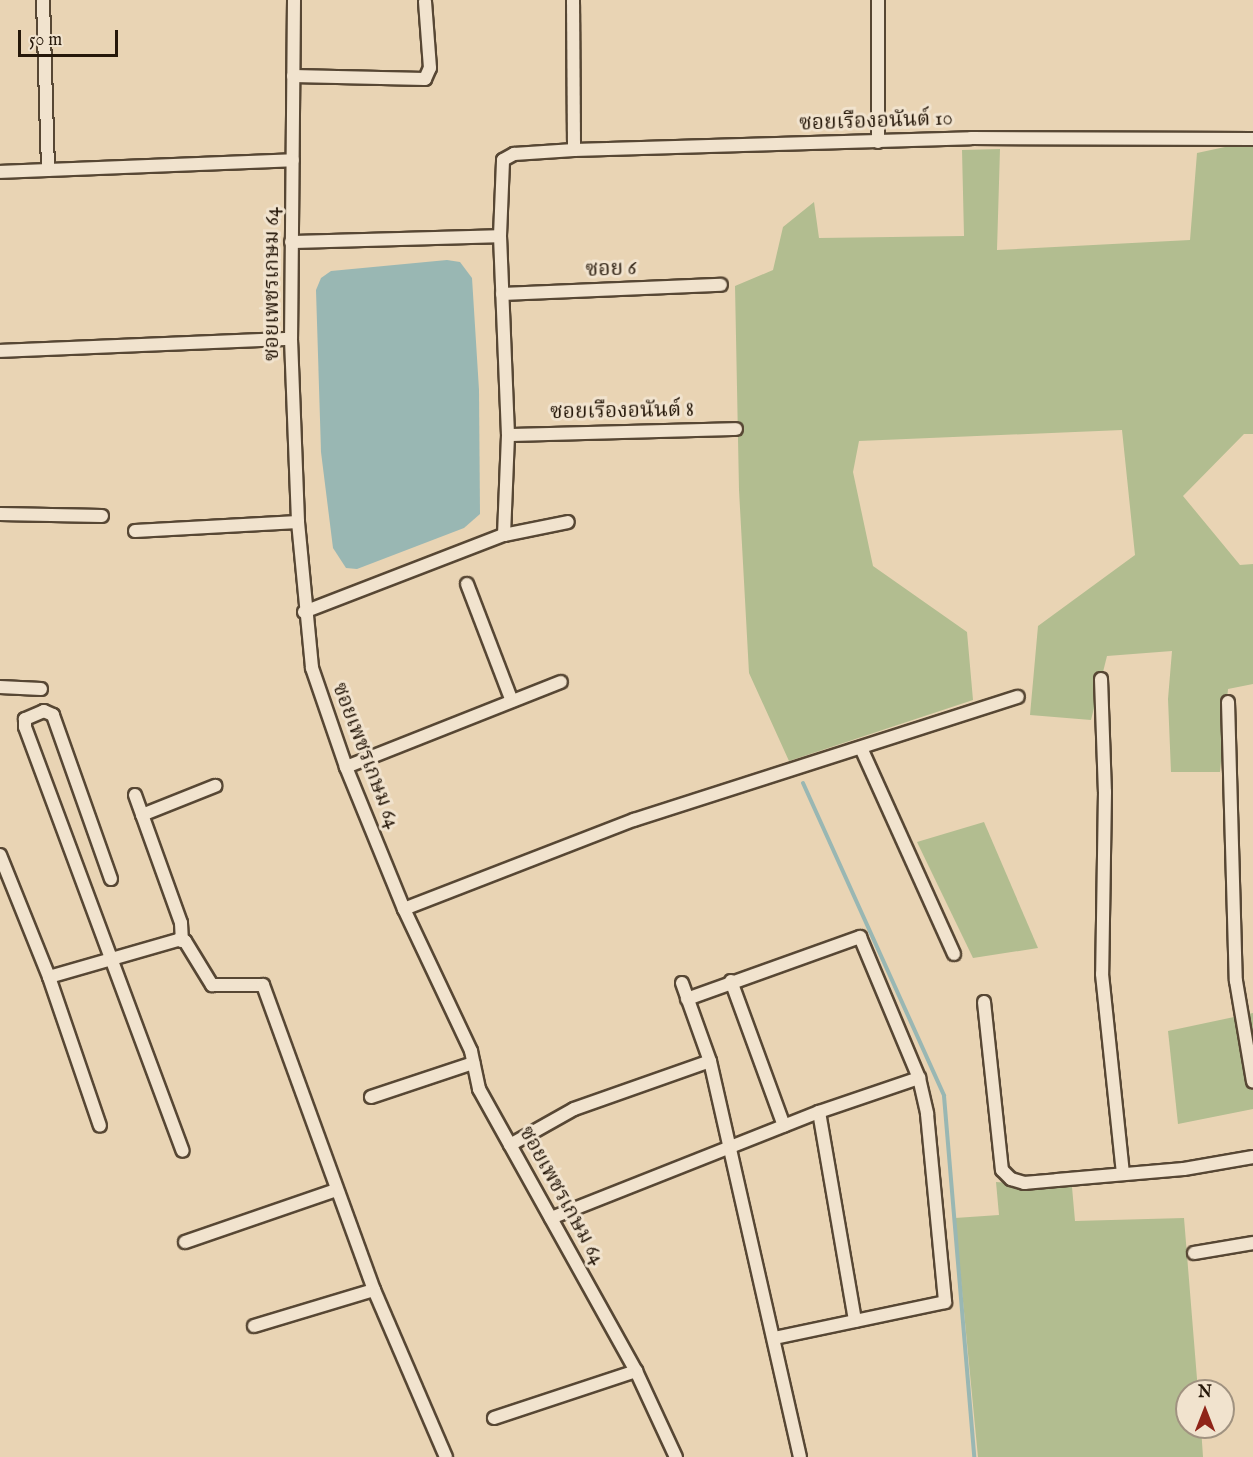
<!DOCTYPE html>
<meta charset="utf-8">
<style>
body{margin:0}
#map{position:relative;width:1253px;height:1457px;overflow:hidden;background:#e9d4b4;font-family:"IM FELL English","Noto Serif Thai",serif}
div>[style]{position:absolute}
.green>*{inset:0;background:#b2bd90}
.water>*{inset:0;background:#99b7b3}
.stream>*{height:4px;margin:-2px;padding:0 2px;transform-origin:2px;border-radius:2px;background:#99b7b3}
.roads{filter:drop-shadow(2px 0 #574734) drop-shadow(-2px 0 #574734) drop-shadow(0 2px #574734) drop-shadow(0 -2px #574734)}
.minor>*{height:12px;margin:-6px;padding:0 6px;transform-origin:6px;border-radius:6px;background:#f1e3ce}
span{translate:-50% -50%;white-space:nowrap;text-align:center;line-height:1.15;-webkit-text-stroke:6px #f1e3ce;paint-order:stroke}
.street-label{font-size:21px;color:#26180a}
.north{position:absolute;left:1175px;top:1379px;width:60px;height:60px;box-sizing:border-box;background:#f1e3ce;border:2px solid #a09280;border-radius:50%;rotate:0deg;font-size:16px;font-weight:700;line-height:24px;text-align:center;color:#26180a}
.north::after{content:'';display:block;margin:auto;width:21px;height:27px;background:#8f2418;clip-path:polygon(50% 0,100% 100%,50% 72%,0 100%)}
.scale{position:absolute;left:18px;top:30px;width:100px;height:27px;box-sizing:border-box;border:3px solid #26180a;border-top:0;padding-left:8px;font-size:18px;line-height:21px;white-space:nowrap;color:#26180a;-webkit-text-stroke:4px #f1e3ce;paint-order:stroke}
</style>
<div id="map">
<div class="green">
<i style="clip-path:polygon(1253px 141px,1253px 434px,1244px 434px,1183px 496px,1240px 565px,1253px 564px,1253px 684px,1228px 689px,1220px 772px,1171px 772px,1168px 699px,1172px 651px,1107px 656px,1091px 720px,1030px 715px,1038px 626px,1135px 555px,1122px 430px,859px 441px,853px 472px,873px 566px,967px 632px,973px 700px,789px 761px,749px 673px,739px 490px,735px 286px,773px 270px,783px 227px,814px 202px,819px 238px,964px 236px,962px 150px,1000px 149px,997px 250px,1190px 240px,1197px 153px)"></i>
<i style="clip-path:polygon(984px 822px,1038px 948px,973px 958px,917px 842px)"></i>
<i style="clip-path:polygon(1253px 1013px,1253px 1109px,1178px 1124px,1168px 1031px)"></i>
<i style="clip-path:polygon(996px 1182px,1072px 1187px,1075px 1221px,1184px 1218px,1198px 1391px,1187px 1391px,1187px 1427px,1201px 1427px,1203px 1457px,978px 1457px,955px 1218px,999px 1215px)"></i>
</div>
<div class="water">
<i style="clip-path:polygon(447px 260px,460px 262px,472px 278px,479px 390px,480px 514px,464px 528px,357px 569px,346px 568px,333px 548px,321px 452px,316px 290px,321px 278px,331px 271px)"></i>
</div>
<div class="stream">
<i style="left:803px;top:783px;width:343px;rotate:65.7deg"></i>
<i style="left:944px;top:1096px;width:362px;rotate:85.2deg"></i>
</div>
<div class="roads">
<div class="minor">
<i style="left:43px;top:0;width:170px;rotate:88.3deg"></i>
<i style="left:294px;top:0;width:339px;rotate:90.5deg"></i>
<i style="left:291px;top:339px;width:183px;rotate:87.8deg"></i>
<i style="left:298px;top:522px;width:147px;rotate:84.5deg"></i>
<i style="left:312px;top:668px;width:105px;rotate:71deg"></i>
<i style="left:346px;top:767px;width:153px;rotate:67.8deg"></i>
<i style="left:404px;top:909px;width:157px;rotate:64.7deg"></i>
<i style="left:471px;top:1051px;width:39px;rotate:78deg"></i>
<i style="left:479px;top:1089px;width:323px;rotate:60.9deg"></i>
<i style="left:636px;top:1371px;width:95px;rotate:65.1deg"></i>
<i style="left:573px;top:0;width:150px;rotate:89.6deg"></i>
<i style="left:293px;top:76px;width:132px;rotate:1.3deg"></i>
<i style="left:425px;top:79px;width:12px;rotate:-66deg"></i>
<i style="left:430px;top:68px;width:67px;rotate:-94.3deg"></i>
<i style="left:878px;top:142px;width:142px;rotate:-90deg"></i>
<i style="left:0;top:172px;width:293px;rotate:-2.3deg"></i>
<i style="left:291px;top:242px;width:209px;rotate:-1.6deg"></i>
<i style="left:502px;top:294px;width:219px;rotate:-2.4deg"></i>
<i style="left:0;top:351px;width:291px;rotate:-2.4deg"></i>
<i style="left:508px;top:435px;width:228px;rotate:-1.5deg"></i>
<i style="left:0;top:514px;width:102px;rotate:1.1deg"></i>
<i style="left:135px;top:531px;width:163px;rotate:-3.2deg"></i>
<i style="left:504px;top:535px;width:100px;rotate:-87.7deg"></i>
<i style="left:508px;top:435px;width:199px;rotate:-92.3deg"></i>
<i style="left:500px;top:236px;width:76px;rotate:-87.7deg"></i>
<i style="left:503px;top:160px;width:13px;rotate:-29deg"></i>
<i style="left:514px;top:154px;width:60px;rotate:-3.8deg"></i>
<i style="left:574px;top:150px;width:397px;rotate:-1.7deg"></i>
<i style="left:971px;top:138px;width:282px;rotate:0.2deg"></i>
<i style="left:467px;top:584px;width:125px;rotate:69deg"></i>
<i style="left:304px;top:612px;width:214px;rotate:-21.1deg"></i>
<i style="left:504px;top:535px;width:65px;rotate:-11.5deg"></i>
<i style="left:1101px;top:679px;width:113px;rotate:88deg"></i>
<i style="left:1105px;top:792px;width:182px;rotate:90.9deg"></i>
<i style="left:1102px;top:974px;width:200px;rotate:84deg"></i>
<i style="left:0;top:687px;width:41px;rotate:2.8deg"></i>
<i style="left:1228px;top:702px;width:279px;rotate:88.4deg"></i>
<i style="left:1236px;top:981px;width:102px;rotate:80.4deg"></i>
<i style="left:861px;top:748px;width:226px;rotate:65.7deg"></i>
<i style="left:346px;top:767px;width:231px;rotate:-21.6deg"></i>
<i style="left:135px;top:795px;width:136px;rotate:70.2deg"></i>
<i style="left:181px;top:923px;width:18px;rotate:87deg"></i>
<i style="left:142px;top:815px;width:79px;rotate:-21.7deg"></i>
<i style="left:0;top:855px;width:131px;rotate:68.1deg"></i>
<i style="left:49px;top:977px;width:157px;rotate:71.1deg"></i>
<i style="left:111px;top:879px;width:174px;rotate:-109.5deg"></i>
<i style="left:53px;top:715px;width:10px;rotate:-156deg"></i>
<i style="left:44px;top:711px;width:21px;rotate:157deg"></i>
<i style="left:25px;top:719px;width:8px;rotate:90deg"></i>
<i style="left:25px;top:727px;width:452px;rotate:69.6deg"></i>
<i style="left:404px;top:909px;width:247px;rotate:-21.2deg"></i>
<i style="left:634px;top:820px;width:403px;rotate:-17.8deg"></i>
<i style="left:49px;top:977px;width:134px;rotate:-16deg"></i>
<i style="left:178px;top:940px;width:7px;rotate:8deg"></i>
<i style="left:185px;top:941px;width:52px;rotate:58.5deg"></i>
<i style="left:212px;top:985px;width:51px"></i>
<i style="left:263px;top:985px;width:325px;rotate:70deg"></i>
<i style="left:374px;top:1290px;width:182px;rotate:66.7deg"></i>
<i style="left:731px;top:981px;width:154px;rotate:69.9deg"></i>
<i style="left:682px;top:983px;width:83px;rotate:70.3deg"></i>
<i style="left:710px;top:1061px;width:406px;rotate:77.2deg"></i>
<i style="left:687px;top:999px;width:184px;rotate:-19.7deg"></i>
<i style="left:860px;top:937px;width:153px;rotate:67.3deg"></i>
<i style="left:919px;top:1078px;width:37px;rotate:77deg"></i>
<i style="left:927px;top:1114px;width:189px;rotate:84.5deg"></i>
<i style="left:945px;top:1302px;width:175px;rotate:168.1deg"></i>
<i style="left:984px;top:1002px;width:169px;rotate:83.9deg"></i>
<i style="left:1002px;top:1170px;width:13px;rotate:45deg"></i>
<i style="left:1011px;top:1179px;width:14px;rotate:17deg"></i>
<i style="left:1024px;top:1183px;width:33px;rotate:-5deg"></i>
<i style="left:1057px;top:1180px;width:127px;rotate:-5deg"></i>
<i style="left:1184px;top:1169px;width:70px;rotate:-9.9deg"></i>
<i style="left:371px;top:1097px;width:108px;rotate:-18.4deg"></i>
<i style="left:819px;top:1112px;width:212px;rotate:80.2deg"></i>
<i style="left:510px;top:1145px;width:73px;rotate:-29.4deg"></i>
<i style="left:574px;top:1109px;width:144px;rotate:-19.4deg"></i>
<i style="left:551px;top:1218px;width:288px;rotate:-21.6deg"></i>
<i style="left:819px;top:1112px;width:106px;rotate:-18.8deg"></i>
<i style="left:185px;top:1242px;width:160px;rotate:-19deg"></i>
<i style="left:1194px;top:1253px;width:60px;rotate:-9.6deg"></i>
<i style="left:254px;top:1326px;width:125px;rotate:-16.7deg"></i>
<i style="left:494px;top:1418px;width:150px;rotate:-18.3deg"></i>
</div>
</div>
<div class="street-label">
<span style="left:876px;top:122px;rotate:-2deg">ซอยเรืองอนันต์ 10</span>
<span style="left:611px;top:270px;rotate:-2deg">ซอย 6</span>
<span style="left:273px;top:284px;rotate:-90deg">ซอยเพชรเกษม 64</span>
<span style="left:622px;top:412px;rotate:-1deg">ซอยเรืองอนันต์ 8</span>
<span style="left:365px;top:756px;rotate:69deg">ซอยเพชรเกษม 64</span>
<span style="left:561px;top:1196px;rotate:61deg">ซอยเพชรเกษม 64</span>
</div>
<div class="north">N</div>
<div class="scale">50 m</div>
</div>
